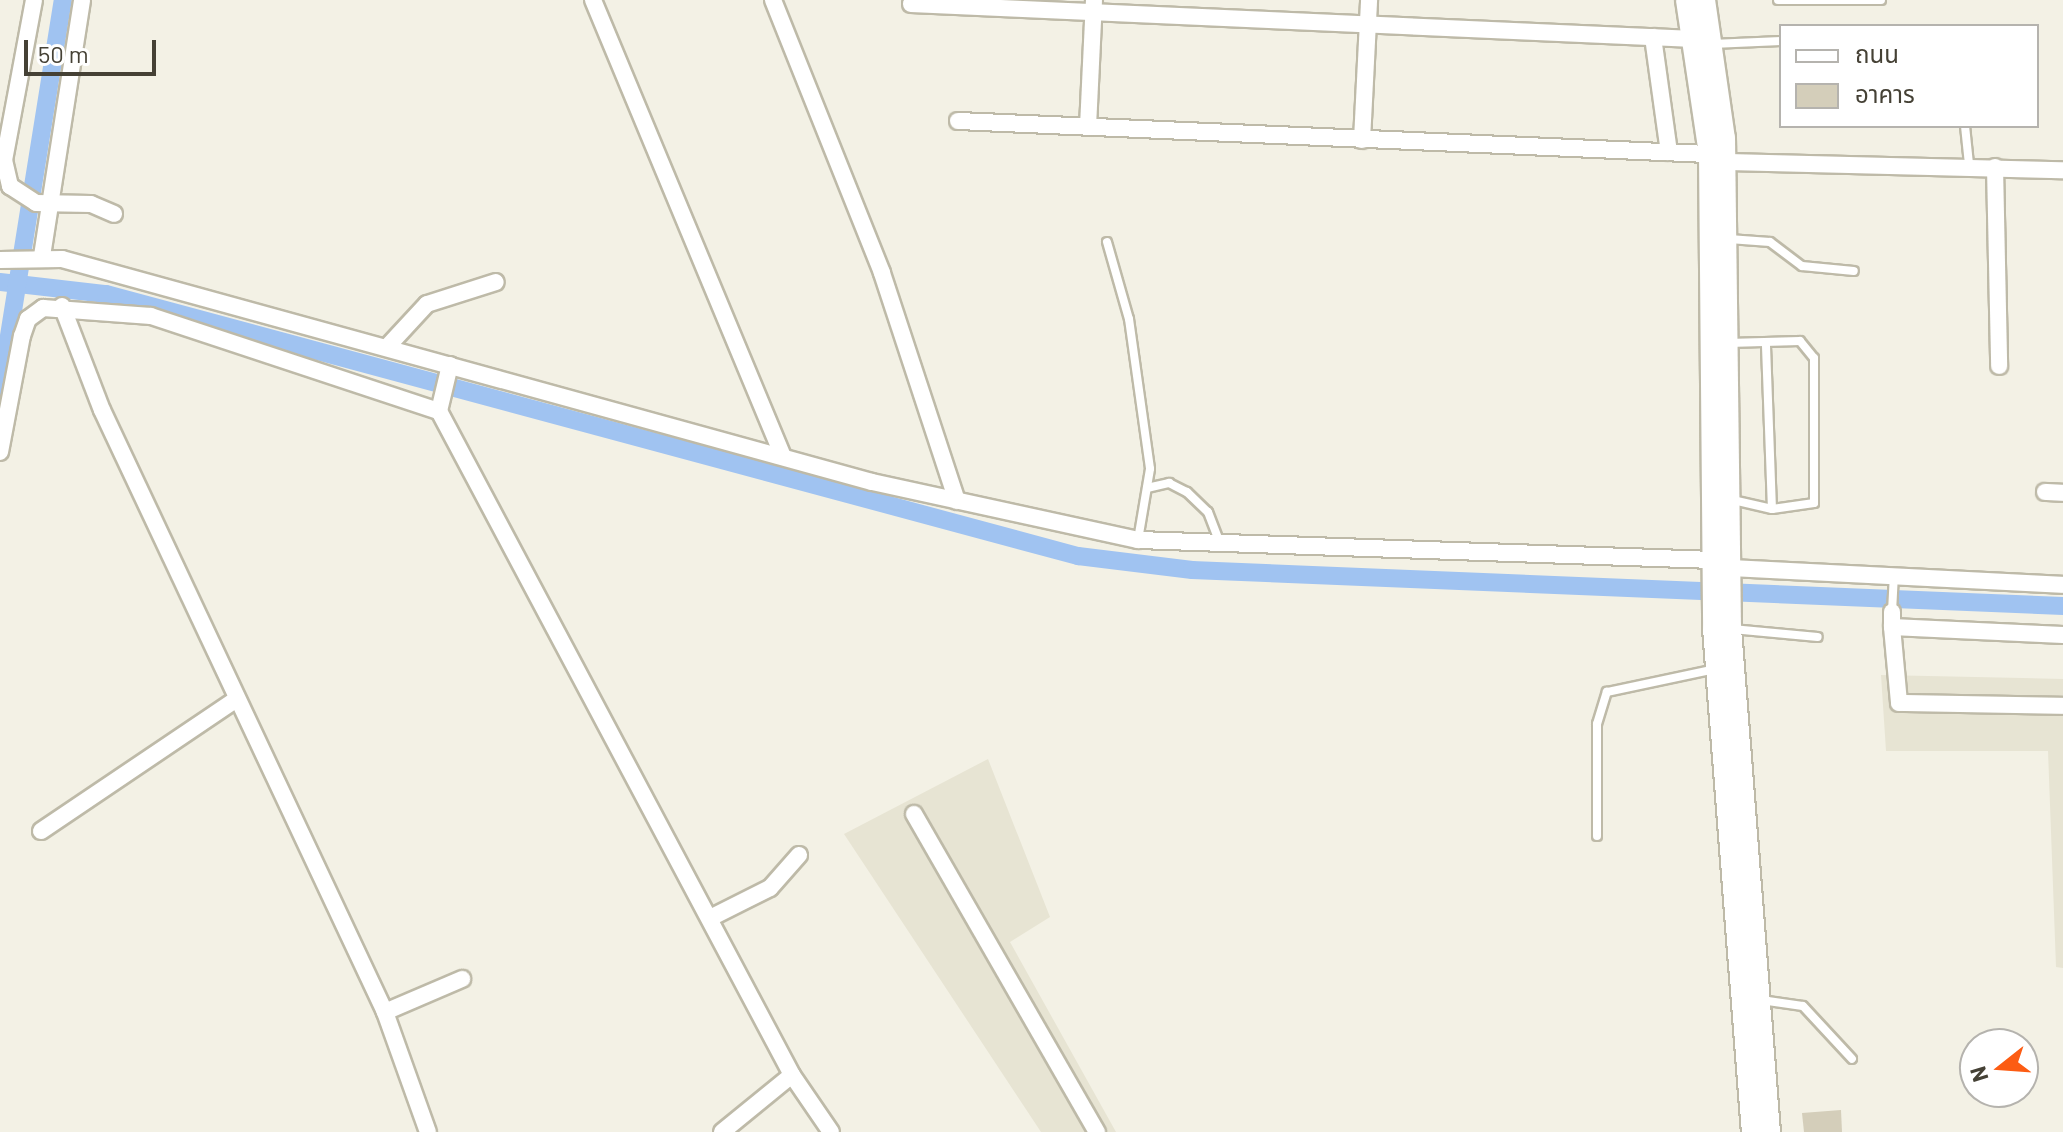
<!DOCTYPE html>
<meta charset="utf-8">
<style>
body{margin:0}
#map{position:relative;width:2063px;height:1132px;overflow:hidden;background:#f3f1e5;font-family:Barlow,"Noto Sans Thai",sans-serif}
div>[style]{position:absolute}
.residential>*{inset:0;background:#e7e4d3}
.canal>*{height:18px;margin:-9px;padding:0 9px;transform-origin:9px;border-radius:9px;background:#a0c3f1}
.building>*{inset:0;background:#d4ceba}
.roads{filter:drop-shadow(2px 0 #bebaa8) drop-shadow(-2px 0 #bebaa8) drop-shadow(0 2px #bebaa8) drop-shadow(0 -2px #bebaa8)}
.service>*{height:8px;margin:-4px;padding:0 4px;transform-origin:4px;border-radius:4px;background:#fff}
.minor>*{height:16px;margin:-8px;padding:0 8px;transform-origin:8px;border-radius:8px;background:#fff}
.tertiary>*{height:20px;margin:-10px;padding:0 10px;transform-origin:10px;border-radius:10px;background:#fff}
span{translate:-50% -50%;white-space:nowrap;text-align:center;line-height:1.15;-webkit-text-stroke:8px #fff;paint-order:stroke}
.legend{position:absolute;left:1779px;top:24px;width:260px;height:104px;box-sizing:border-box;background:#fff;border:2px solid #b5b3ae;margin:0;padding:10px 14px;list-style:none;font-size:24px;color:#454135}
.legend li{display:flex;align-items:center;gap:16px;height:40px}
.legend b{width:40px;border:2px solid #b5b3ae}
.north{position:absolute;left:1959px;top:1028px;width:80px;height:80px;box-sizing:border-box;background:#fff;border:2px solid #b5b3ae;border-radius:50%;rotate:253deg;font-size:22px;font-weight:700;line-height:32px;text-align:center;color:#454135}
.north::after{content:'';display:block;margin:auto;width:28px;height:36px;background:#fc5c13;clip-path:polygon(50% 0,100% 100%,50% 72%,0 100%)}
.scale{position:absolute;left:24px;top:40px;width:132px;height:36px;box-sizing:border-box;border:4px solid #454135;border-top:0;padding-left:10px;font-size:24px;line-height:28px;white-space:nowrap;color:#454135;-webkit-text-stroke:6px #fff;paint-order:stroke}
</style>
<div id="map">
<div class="residential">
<i style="clip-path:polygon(1881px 675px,2063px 679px,2063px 968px,2056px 967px,2048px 751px,1886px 751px)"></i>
<i style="clip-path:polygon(988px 759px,1050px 917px,1010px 942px,1116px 1132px,1041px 1132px,844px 834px)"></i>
</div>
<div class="canal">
<i style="left:0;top:282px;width:107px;rotate:6.5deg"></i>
<i style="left:106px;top:294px;width:1007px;rotate:15.09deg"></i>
<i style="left:1078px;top:556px;width:115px;rotate:7deg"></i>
<i style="left:1192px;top:570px;width:872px;rotate:2.37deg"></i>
<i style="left:0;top:392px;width:397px;rotate:-80.9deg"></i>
</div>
<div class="building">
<i style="clip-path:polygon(1841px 1110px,1842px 1132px,1804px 1132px,1802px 1113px)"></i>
</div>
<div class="roads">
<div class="service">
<i style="left:1778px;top:0;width:103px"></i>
<i style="left:1712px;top:44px;width:69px;rotate:-2.5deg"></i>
<i style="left:1965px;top:126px;width:38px;rotate:84deg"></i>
<i style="left:1729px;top:239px;width:41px;rotate:4.2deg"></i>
<i style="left:1770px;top:242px;width:40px;rotate:37deg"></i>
<i style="left:1802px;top:266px;width:52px;rotate:5.5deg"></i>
<i style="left:1107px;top:242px;width:80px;rotate:74.1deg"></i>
<i style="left:1129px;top:319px;width:151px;rotate:82deg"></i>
<i style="left:1150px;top:469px;width:72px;rotate:99.6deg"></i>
<i style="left:1728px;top:343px;width:72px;rotate:-1.6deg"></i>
<i style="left:1800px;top:341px;width:22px;rotate:51deg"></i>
<i style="left:1814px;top:358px;width:145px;rotate:90deg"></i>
<i style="left:1814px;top:503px;width:42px;rotate:171.9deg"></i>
<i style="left:1772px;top:509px;width:44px;rotate:-166.9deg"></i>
<i style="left:1766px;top:346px;width:163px;rotate:87.9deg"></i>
<i style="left:1147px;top:488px;width:23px;rotate:-13deg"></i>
<i style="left:1169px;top:483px;width:20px;rotate:27deg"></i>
<i style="left:1187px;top:492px;width:29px;rotate:44deg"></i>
<i style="left:1208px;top:512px;width:34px;rotate:69deg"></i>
<i style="left:1892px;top:612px;width:33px;rotate:-87deg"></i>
<i style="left:1732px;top:629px;width:86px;rotate:5.3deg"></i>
<i style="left:1597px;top:836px;width:112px;rotate:-90deg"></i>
<i style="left:1597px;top:724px;width:34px;rotate:-73deg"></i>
<i style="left:1607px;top:692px;width:110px;rotate:-12deg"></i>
<i style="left:1761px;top:1000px;width:42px;rotate:8.1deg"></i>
<i style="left:1803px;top:1006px;width:72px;rotate:47.2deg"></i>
</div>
<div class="minor">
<i style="left:34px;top:0;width:163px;rotate:100.6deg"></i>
<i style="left:4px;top:160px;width:27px;rotate:77deg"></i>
<i style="left:10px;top:186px;width:31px;rotate:33deg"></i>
<i style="left:36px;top:203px;width:55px;rotate:1deg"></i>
<i style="left:91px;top:204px;width:25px;rotate:23deg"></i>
<i style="left:593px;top:0;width:495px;rotate:67.4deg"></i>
<i style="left:773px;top:0;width:294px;rotate:68.2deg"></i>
<i style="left:882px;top:273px;width:240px;rotate:71.8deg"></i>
<i style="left:911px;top:4px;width:784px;rotate:2.56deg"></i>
<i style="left:1653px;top:37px;width:116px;rotate:82.1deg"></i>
<i style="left:958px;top:121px;width:752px;rotate:2.52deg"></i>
<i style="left:1088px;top:127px;width:127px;rotate:-87.3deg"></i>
<i style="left:1362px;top:140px;width:140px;rotate:-87.1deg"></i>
<i style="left:1726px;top:162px;width:337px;rotate:1.4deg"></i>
<i style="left:1995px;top:167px;width:199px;rotate:88.8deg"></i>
<i style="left:42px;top:256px;width:259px;rotate:-81.1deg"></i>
<i style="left:0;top:260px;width:62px;rotate:-0.9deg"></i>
<i style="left:62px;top:259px;width:840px;rotate:15.39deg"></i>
<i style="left:872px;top:482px;width:272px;rotate:12.3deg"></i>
<i style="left:1138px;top:540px;width:575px;rotate:1.99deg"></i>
<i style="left:62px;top:306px;width:111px;rotate:69deg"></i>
<i style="left:102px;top:410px;width:665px;rotate:64.82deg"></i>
<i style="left:385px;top:1012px;width:127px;rotate:70.3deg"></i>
<i style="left:389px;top:345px;width:56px;rotate:-47.2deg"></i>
<i style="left:427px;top:304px;width:72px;rotate:-17.7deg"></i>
<i style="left:450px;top:365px;width:47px;rotate:103.4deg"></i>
<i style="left:439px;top:411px;width:752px;rotate:62deg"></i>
<i style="left:792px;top:1075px;width:69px;rotate:55.6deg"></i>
<i style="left:0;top:452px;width:118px;rotate:-79.3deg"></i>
<i style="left:22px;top:336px;width:18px;rotate:-71deg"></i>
<i style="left:28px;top:319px;width:19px;rotate:-36deg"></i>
<i style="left:43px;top:308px;width:108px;rotate:4.2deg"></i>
<i style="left:151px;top:316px;width:303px;rotate:18.3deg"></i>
<i style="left:2045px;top:492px;width:18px;rotate:3deg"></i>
<i style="left:1729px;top:568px;width:334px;rotate:2.9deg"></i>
<i style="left:1892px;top:612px;width:15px;rotate:90deg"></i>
<i style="left:1892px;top:627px;width:171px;rotate:2.7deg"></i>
<i style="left:1892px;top:627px;width:76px;rotate:84.7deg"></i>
<i style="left:1899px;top:703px;width:164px;rotate:1deg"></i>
<i style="left:914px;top:814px;width:367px;rotate:60.1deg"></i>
<i style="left:41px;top:831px;width:234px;rotate:-34deg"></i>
<i style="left:710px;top:918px;width:67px;rotate:-26.6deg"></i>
<i style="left:770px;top:888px;width:44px;rotate:-48.7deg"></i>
<i style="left:385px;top:1012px;width:84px;rotate:-23.2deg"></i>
<i style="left:722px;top:1132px;width:90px;rotate:-39.2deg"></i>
</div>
<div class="tertiary">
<i style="left:1686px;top:0;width:156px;rotate:81.5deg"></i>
<i style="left:1709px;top:154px;width:474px;rotate:89.5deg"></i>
<i style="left:1713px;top:628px;width:506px;rotate:85.58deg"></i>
<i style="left:1705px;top:0;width:139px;rotate:81.8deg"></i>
<i style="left:1725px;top:138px;width:491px;rotate:89.3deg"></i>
<i style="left:1731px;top:629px;width:505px;rotate:85.57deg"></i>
</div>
</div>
<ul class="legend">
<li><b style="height:10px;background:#fff"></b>ถนน</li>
<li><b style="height:22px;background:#d4ceba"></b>อาคาร</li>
</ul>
<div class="north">N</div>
<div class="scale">50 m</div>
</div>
